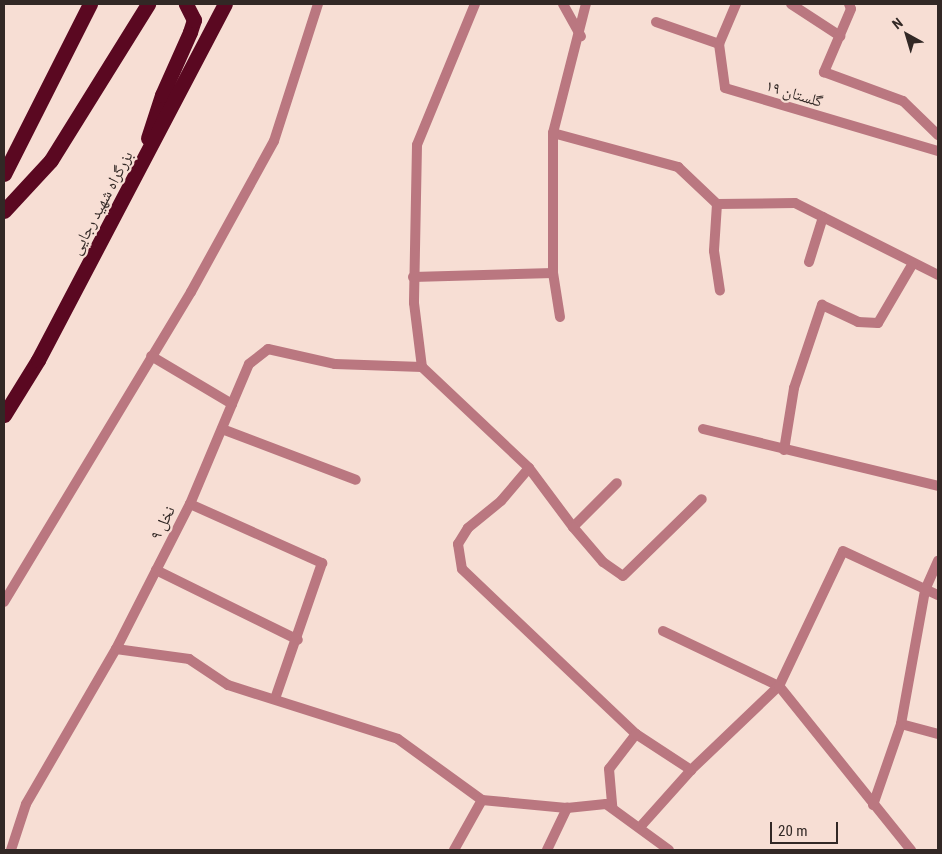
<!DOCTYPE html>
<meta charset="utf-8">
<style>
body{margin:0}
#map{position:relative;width:942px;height:854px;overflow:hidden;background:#f7ded4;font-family:"Roboto Condensed","Noto Naskh Arabic",sans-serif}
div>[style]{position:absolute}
.lane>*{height:10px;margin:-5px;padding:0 5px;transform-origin:5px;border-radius:5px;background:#ba7780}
.street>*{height:10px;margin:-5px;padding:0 5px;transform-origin:5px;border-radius:5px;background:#ba7780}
.highway>*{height:15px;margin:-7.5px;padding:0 7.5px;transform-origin:7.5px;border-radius:7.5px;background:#5a0821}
span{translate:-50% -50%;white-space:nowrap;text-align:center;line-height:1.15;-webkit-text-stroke:4.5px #f7ded4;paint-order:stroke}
.street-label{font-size:16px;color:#322825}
.frame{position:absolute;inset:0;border:5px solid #322825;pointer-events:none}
.north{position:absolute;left:882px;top:10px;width:50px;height:50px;-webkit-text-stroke:4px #f7ded4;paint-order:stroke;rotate:321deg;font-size:14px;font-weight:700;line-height:20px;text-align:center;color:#322825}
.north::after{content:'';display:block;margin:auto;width:18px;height:22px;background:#322825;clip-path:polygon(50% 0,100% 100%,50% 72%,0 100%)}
.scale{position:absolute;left:770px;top:822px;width:68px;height:22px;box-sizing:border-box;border:2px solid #322825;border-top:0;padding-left:6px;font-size:15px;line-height:18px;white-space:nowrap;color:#322825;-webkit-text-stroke:4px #f7ded4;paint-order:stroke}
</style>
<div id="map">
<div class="lane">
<i style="left:736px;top:4px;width:43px;rotate:113deg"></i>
<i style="left:719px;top:44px;width:44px;rotate:82.2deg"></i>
<i style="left:725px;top:88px;width:222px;rotate:16.5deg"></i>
<i style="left:656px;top:22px;width:67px;rotate:19.2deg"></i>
<i style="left:809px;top:262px;width:47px;rotate:-72.7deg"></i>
<i style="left:232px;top:404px;width:43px;rotate:-67deg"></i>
<i style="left:249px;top:364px;width:24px;rotate:-38deg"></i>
<i style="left:268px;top:349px;width:69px;rotate:12.6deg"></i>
<i style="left:335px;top:364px;width:87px;rotate:2deg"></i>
<i style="left:573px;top:527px;width:62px;rotate:-45deg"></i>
<i style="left:156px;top:570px;width:158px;rotate:26.2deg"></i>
</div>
<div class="street">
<i style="left:475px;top:4px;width:152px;rotate:112.4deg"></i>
<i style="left:417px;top:145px;width:158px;rotate:91.1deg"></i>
<i style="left:414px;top:303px;width:64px;rotate:82.9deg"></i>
<i style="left:422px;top:367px;width:147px;rotate:43.3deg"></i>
<i style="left:529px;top:468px;width:43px;rotate:130.3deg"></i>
<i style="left:501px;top:501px;width:43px;rotate:140.7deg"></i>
<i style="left:468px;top:528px;width:19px;rotate:122deg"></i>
<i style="left:458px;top:544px;width:25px;rotate:81deg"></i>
<i style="left:462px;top:569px;width:240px;rotate:43.5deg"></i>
<i style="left:636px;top:734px;width:44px;rotate:127.6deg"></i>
<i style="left:609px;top:769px;width:38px;rotate:85deg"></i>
<i style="left:563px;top:4px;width:37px;rotate:61deg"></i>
<i style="left:791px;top:4px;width:59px;rotate:33.1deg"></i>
<i style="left:849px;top:4px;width:5px;rotate:68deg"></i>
<i style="left:851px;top:9px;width:69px;rotate:113.2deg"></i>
<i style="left:824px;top:72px;width:84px;rotate:20.2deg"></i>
<i style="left:903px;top:101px;width:49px;rotate:44.2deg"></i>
<i style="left:553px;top:133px;width:130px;rotate:15.2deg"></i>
<i style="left:678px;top:167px;width:54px;rotate:43.5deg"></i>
<i style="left:717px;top:204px;width:47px;rotate:93.7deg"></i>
<i style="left:714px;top:251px;width:40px;rotate:81.5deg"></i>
<i style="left:717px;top:204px;width:78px;rotate:-0.7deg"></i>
<i style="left:795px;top:203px;width:160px;rotate:26.7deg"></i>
<i style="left:413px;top:277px;width:140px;rotate:-1.6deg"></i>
<i style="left:560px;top:317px;width:45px;rotate:-99deg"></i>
<i style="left:553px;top:273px;width:140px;rotate:-90deg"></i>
<i style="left:553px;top:133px;width:133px;rotate:-75.7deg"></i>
<i style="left:222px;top:429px;width:143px;rotate:20.8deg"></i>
<i style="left:703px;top:429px;width:242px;rotate:13.6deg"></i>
<i style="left:784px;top:450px;width:63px;rotate:-80.8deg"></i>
<i style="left:794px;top:388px;width:88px;rotate:-71.4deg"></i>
<i style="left:822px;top:305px;width:40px;rotate:25deg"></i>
<i style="left:858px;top:322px;width:20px;rotate:3deg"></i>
<i style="left:878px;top:323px;width:69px;rotate:-59.7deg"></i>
<i style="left:529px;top:468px;width:74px;rotate:53.3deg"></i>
<i style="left:573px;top:527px;width:46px;rotate:49.4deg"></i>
<i style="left:603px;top:562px;width:24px;rotate:35deg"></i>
<i style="left:623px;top:576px;width:110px;rotate:-44.3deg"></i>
<i style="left:190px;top:504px;width:145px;rotate:24.1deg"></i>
<i style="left:322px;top:563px;width:144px;rotate:109.1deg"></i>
<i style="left:4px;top:602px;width:362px;rotate:-58.9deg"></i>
<i style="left:191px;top:292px;width:172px;rotate:-61.2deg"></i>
<i style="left:274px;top:141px;width:144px;rotate:-72.2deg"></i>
<i style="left:663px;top:631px;width:128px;rotate:25.4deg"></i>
<i style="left:779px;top:686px;width:211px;rotate:51.2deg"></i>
<i style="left:116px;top:649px;width:74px;rotate:7.8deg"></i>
<i style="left:189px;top:659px;width:47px;rotate:33.7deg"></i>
<i style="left:228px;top:685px;width:178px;rotate:17.6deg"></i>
<i style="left:398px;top:739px;width:104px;rotate:36deg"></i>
<i style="left:482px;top:800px;width:85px;rotate:5.4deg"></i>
<i style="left:567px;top:808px;width:39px;rotate:-6deg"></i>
<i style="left:606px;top:804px;width:78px;rotate:36.1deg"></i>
<i style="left:901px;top:724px;width:38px;rotate:15deg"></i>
<i style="left:636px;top:734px;width:66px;rotate:33.2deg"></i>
<i style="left:873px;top:805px;width:86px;rotate:-70.9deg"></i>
<i style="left:901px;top:724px;width:136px;rotate:-79.8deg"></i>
<i style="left:925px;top:590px;width:32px;rotate:-66deg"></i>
<i style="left:641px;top:826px;width:75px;rotate:-48.2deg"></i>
<i style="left:691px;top:770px;width:122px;rotate:-43.7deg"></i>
<i style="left:779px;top:686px;width:149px;rotate:-64.6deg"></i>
<i style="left:843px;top:551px;width:105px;rotate:24.9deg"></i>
<i style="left:11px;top:850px;width:48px;rotate:-71.9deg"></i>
<i style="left:26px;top:804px;width:179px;rotate:-59.9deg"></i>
<i style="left:116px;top:649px;width:163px;rotate:-63deg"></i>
<i style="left:190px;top:504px;width:108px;rotate:-67.2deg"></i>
<i style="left:232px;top:404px;width:94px;rotate:-149.3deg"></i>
<i style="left:454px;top:850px;width:57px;rotate:-60.8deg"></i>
<i style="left:547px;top:850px;width:47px;rotate:-64.5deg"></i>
</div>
<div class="highway">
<i style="left:148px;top:138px;width:45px;rotate:-72deg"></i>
<i style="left:162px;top:95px;width:69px;rotate:-66deg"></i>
<i style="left:190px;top:32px;width:13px;rotate:-72deg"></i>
<i style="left:194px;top:20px;width:18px;rotate:-117deg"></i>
<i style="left:4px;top:174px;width:191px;rotate:-63.2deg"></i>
<i style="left:4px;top:211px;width:69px;rotate:-47.3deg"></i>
<i style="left:51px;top:160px;width:184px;rotate:-58.1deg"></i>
<i style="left:4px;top:415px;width:65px;rotate:-58.3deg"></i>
<i style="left:38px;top:360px;width:402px;rotate:-62.3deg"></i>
</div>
<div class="street-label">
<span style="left:794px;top:94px;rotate:17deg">گلستان ۱۹</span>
<span style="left:102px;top:203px;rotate:-62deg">بزرگراه شهید رجایی</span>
<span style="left:163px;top:523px;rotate:-63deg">نخل ۹</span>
</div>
<div class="frame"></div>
<div class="north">N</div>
<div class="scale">20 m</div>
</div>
